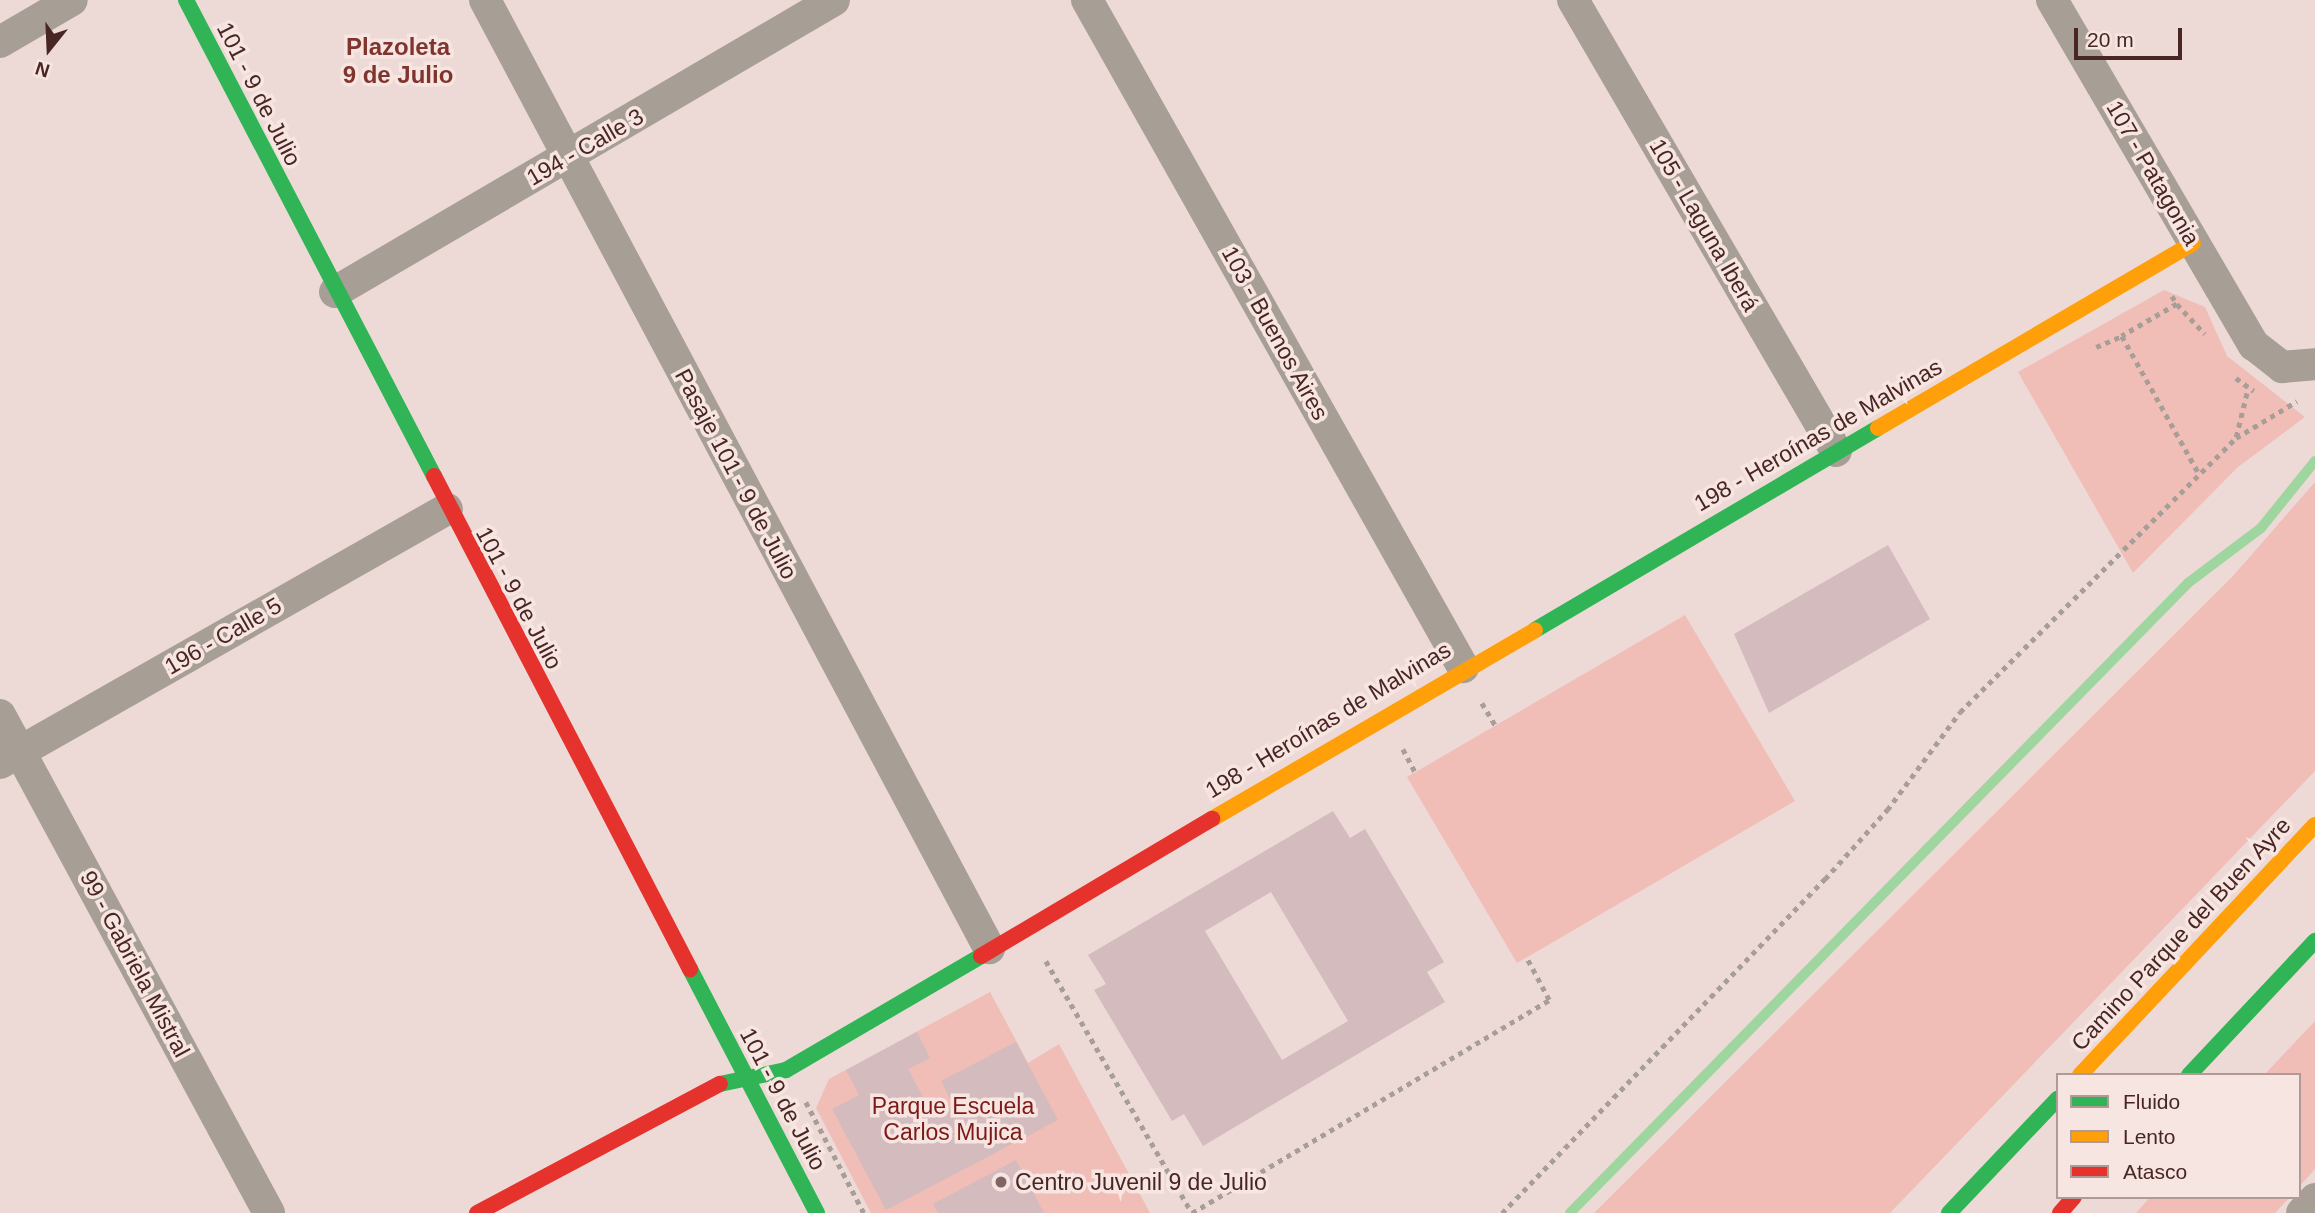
<!DOCTYPE html>
<meta charset="utf-8">
<style>
body{margin:0}
#map{position:relative;width:2315px;height:1213px;overflow:hidden;background:#eddad7;font-family:Arial,sans-serif}
div>[style]{position:absolute}
.green>*{inset:0;background:#f1bdb7}
.stream>*{height:10px;margin:-5px;padding:0 5px;transform-origin:5px;border-radius:5px;background:#9fd6a0}
.building>*{inset:0;background:#d4bbbd}
.path>*{height:4.5px;margin-top:-2.25px;transform-origin:0;background:repeating-linear-gradient(90deg,#a89e98 0 5px,transparent 0 10px)}
.street>*{height:32px;margin:-16px;padding:0 16px;transform-origin:16px;border-radius:16px;background:#a79e96}
.fast>*{height:16px;margin:-8px;padding:0 8px;transform-origin:8px;border-radius:8px;background:#30b455}
.slow>*{height:16px;margin:-8px;padding:0 8px;transform-origin:8px;border-radius:8px;background:#ff9f0a}
.jam>*{height:16px;margin:-8px;padding:0 8px;transform-origin:8px;border-radius:8px;background:#e5322d}
.dots>*{width:19px;height:19px;translate:-50% -50%;box-sizing:border-box;border:4px solid #f7e5e2;border-radius:50%}
span{translate:-50% -50%;white-space:nowrap;text-align:center;line-height:1.15;-webkit-text-stroke:7px #f7e5e2;paint-order:stroke}
.street-label{font-size:23px;color:#482623}
.park-label{font-size:23px;color:#7c1a17}
.poi-label{font-size:23px;color:#482623}
.left{translate:0 -50%;text-align:left}
.neighbourhood-label{font-size:24px;color:#7f352e;font-weight:700}
.legend{position:absolute;left:2056px;top:1073px;width:245px;height:126px;box-sizing:border-box;background:#f7e5e2;border:2px solid #b19996;margin:0;padding:9px 12px;list-style:none;font-size:21px;color:#482623}
.legend li{display:flex;align-items:center;gap:14px;height:35px}
.legend b{width:35px;border:2px solid #b19996}
.north{position:absolute;left:14px;top:14px;width:70px;height:70px;-webkit-text-stroke:5px #f7e5e2;paint-order:stroke;rotate:198deg;font-size:19px;font-weight:700;line-height:28px;text-align:center;color:#482623}
.north::after{content:'';display:block;margin:auto;width:24px;height:32px;background:#482623;clip-path:polygon(50% 0,100% 100%,50% 72%,0 100%)}
.scale{position:absolute;left:2074px;top:28px;width:108px;height:32px;box-sizing:border-box;border:4px solid #482623;border-top:0;padding-left:9px;font-size:21px;line-height:24px;white-space:nowrap;color:#482623;-webkit-text-stroke:5px #f7e5e2;paint-order:stroke}
</style>
<div id="map">
<div class="green">
<i style="clip-path:polygon(2164px 290px,2205px 307px,2227px 356px,2305px 417px,2238px 467px,2133px 573px,2018px 372px)"></i>
<i style="clip-path:polygon(2315px 482px,2315px 771px,1890px 1213px,1594px 1213px,2233px 576px)"></i>
<i style="clip-path:polygon(1685px 615px,1795px 801px,1517px 963px,1407px 777px)"></i>
<i style="clip-path:polygon(990px 992px,1028px 1063px,1059px 1044px,1150px 1213px,871px 1213px,816px 1108px,829px 1079px)"></i>
<i style="clip-path:polygon(2315px 1021px,2315px 1169px,2299px 1187px,2299px 1075px,2264px 1075px)"></i>
<i style="clip-path:polygon(2150px 1197px,2290px 1197px,2275px 1213px,2136px 1213px)"></i>
</div>
<div class="stream">
<i style="left:1570px;top:1213px;width:883px;rotate:-45.55deg"></i>
<i style="left:2188px;top:583px;width:91px;rotate:-37deg"></i>
<i style="left:2261px;top:528px;width:86px;rotate:-51.1deg"></i>
</div>
<div class="building">
<i style="clip-path:polygon(1888px 545px,1930px 619px,1769px 713px,1734px 634px)"></i>
<i style="clip-path:polygon(evenodd,1333px 811px,1350px 838px,1365px 829px,1444px 962px,1427px 972px,1445px 1002px,1203px 1146px,1184px 1114px,1172px 1121px,1094px 990px,1106px 984px,1088px 955px,1333px 811px,1271px 892px,1348px 1021px,1282px 1060px,1205px 931px,1271px 892px)"></i>
<i style="clip-path:polygon(917px 1032px,930px 1058px,908px 1069px,934px 1117px,954px 1106px,941px 1081px,1016px 1042px,1058px 1120px,886px 1210px,832px 1109px,859px 1095px,846px 1070px)"></i>
<i style="clip-path:polygon(1016px 1160px,1044px 1213px,938px 1213px,933px 1204px)"></i>
</div>
<div class="path">
<i style="left:2172px;top:296px;width:9px;rotate:58deg"></i>
<i style="left:2177px;top:304px;width:64px;rotate:149.8deg"></i>
<i style="left:2122px;top:336px;width:158px;rotate:60.8deg"></i>
<i style="left:2177px;top:304px;width:41px;rotate:47deg"></i>
<i style="left:2096px;top:347px;width:28px;rotate:-23deg"></i>
<i style="left:2236px;top:378px;width:22px;rotate:36deg"></i>
<i style="left:2236px;top:437px;width:50px;rotate:-76.2deg"></i>
<i style="left:1482px;top:703px;width:27px;rotate:59deg"></i>
<i style="left:1403px;top:749px;width:27px;rotate:62deg"></i>
<i style="left:1046px;top:961px;width:291px;rotate:59.9deg"></i>
<i style="left:1192px;top:1213px;width:416px;rotate:-30.8deg"></i>
<i style="left:1549px;top:1000px;width:49px;rotate:-118.1deg"></i>
<i style="left:806px;top:1102px;width:125px;rotate:62.4deg"></i>
<i style="left:1502px;top:1213px;width:465px;rotate:-46deg"></i>
<i style="left:1825px;top:879px;width:93px;rotate:-48.1deg"></i>
<i style="left:1887px;top:810px;width:122px;rotate:-53.3deg"></i>
<i style="left:1960px;top:712px;width:389px;rotate:-44.8deg"></i>
<i style="left:2236px;top:438px;width:71px;rotate:-31.2deg"></i>
</div>
<div class="street">
<i style="left:485px;top:0;width:1074px;rotate:62deg"></i>
<i style="left:1087px;top:0;width:766px;rotate:60.59deg"></i>
<i style="left:1573px;top:0;width:522px;rotate:59.75deg"></i>
<i style="left:2052px;top:0;width:400px;rotate:59.7deg"></i>
<i style="left:2254px;top:345px;width:36px;rotate:38deg"></i>
<i style="left:2282px;top:367px;width:33px;rotate:-5deg"></i>
<i style="left:0;top:42px;width:83px;rotate:-30.3deg"></i>
<i style="left:335px;top:292px;width:578px;rotate:-30.33deg"></i>
<i style="left:0;top:715px;width:566px;rotate:61.62deg"></i>
<i style="left:0;top:763px;width:514px;rotate:-29.61deg"></i>
<i style="left:2302px;top:1213px;width:19px;rotate:-47deg"></i>
</div>
<div class="fast">
<i style="left:186px;top:0;width:537px;rotate:62.48deg"></i>
<i style="left:1535px;top:630px;width:398px;rotate:-30.5deg"></i>
<i style="left:690px;top:969px;width:275px;rotate:62.5deg"></i>
<i style="left:2189px;top:1075px;width:184px;rotate:-46.8deg"></i>
<i style="left:720px;top:1084px;width:67px;rotate:-12deg"></i>
<i style="left:786px;top:1070px;width:226px;rotate:-30.3deg"></i>
<i style="left:1949px;top:1213px;width:158px;rotate:-46.5deg"></i>
</div>
<div class="slow">
<i style="left:1878px;top:428px;width:365px;rotate:-30.4deg"></i>
<i style="left:1212px;top:819px;width:374px;rotate:-30.3deg"></i>
<i style="left:2080px;top:1075px;width:343px;rotate:-46.8deg"></i>
</div>
<div class="jam">
<i style="left:434px;top:476px;width:556px;rotate:62.56deg"></i>
<i style="left:981px;top:956px;width:269px;rotate:-30.7deg"></i>
<i style="left:477px;top:1213px;width:275px;rotate:-28deg"></i>
<i style="left:2060px;top:1213px;width:21px;rotate:-49deg"></i>
</div>
<div class="dots">
<i style="left:1001px;top:1182px;background:#826562"></i>
</div>
<div class="street-label">
<span style="left:259px;top:94px;rotate:63deg">101 - 9 de Julio</span>
<span style="left:585px;top:147px;rotate:-30deg">194 - Calle 3</span>
<span style="left:2153px;top:173px;rotate:60deg">107 - Patagonia</span>
<span style="left:1704px;top:225px;rotate:60deg">105 - Laguna Iberá</span>
<span style="left:1275px;top:333px;rotate:61deg">103 - Buenos Aires</span>
<span style="left:1818px;top:435px;rotate:-30deg">198 - Heroínas de Malvinas</span>
<span style="left:736px;top:474px;rotate:62deg">Pasaje 101 - 9 de Julio</span>
<span style="left:519px;top:598px;rotate:62deg">101 - 9 de Julio</span>
<span style="left:223px;top:636px;rotate:-30deg">196 - Calle 5</span>
<span style="left:1328px;top:720px;rotate:-31deg">198 - Heroínas de Malvinas</span>
<span style="left:2181px;top:934px;rotate:-47deg">Camino Parque del Buen Ayre</span>
<span style="left:135px;top:964px;rotate:62deg">99 - Gabriela Mistral</span>
<span style="left:783px;top:1099px;rotate:62deg">101 - 9 de Julio</span>
</div>
<div class="park-label">
<span style="left:953px;top:1119px">Parque Escuela<br>Carlos Mujica</span>
</div>
<div class="poi-label">
<span class="left" style="left:1015px;top:1182px">Centro Juvenil 9 de Julio</span>
</div>
<div class="neighbourhood-label">
<span style="left:398px;top:61px">Plazoleta<br>9 de Julio</span>
</div>
<ul class="legend">
<li><b style="height:9px;background:#30b455"></b>Fluido</li>
<li><b style="height:9px;background:#ff9f0a"></b>Lento</li>
<li><b style="height:9px;background:#e5322d"></b>Atasco</li>
</ul>
<div class="north">N</div>
<div class="scale">20 m</div>
</div>
